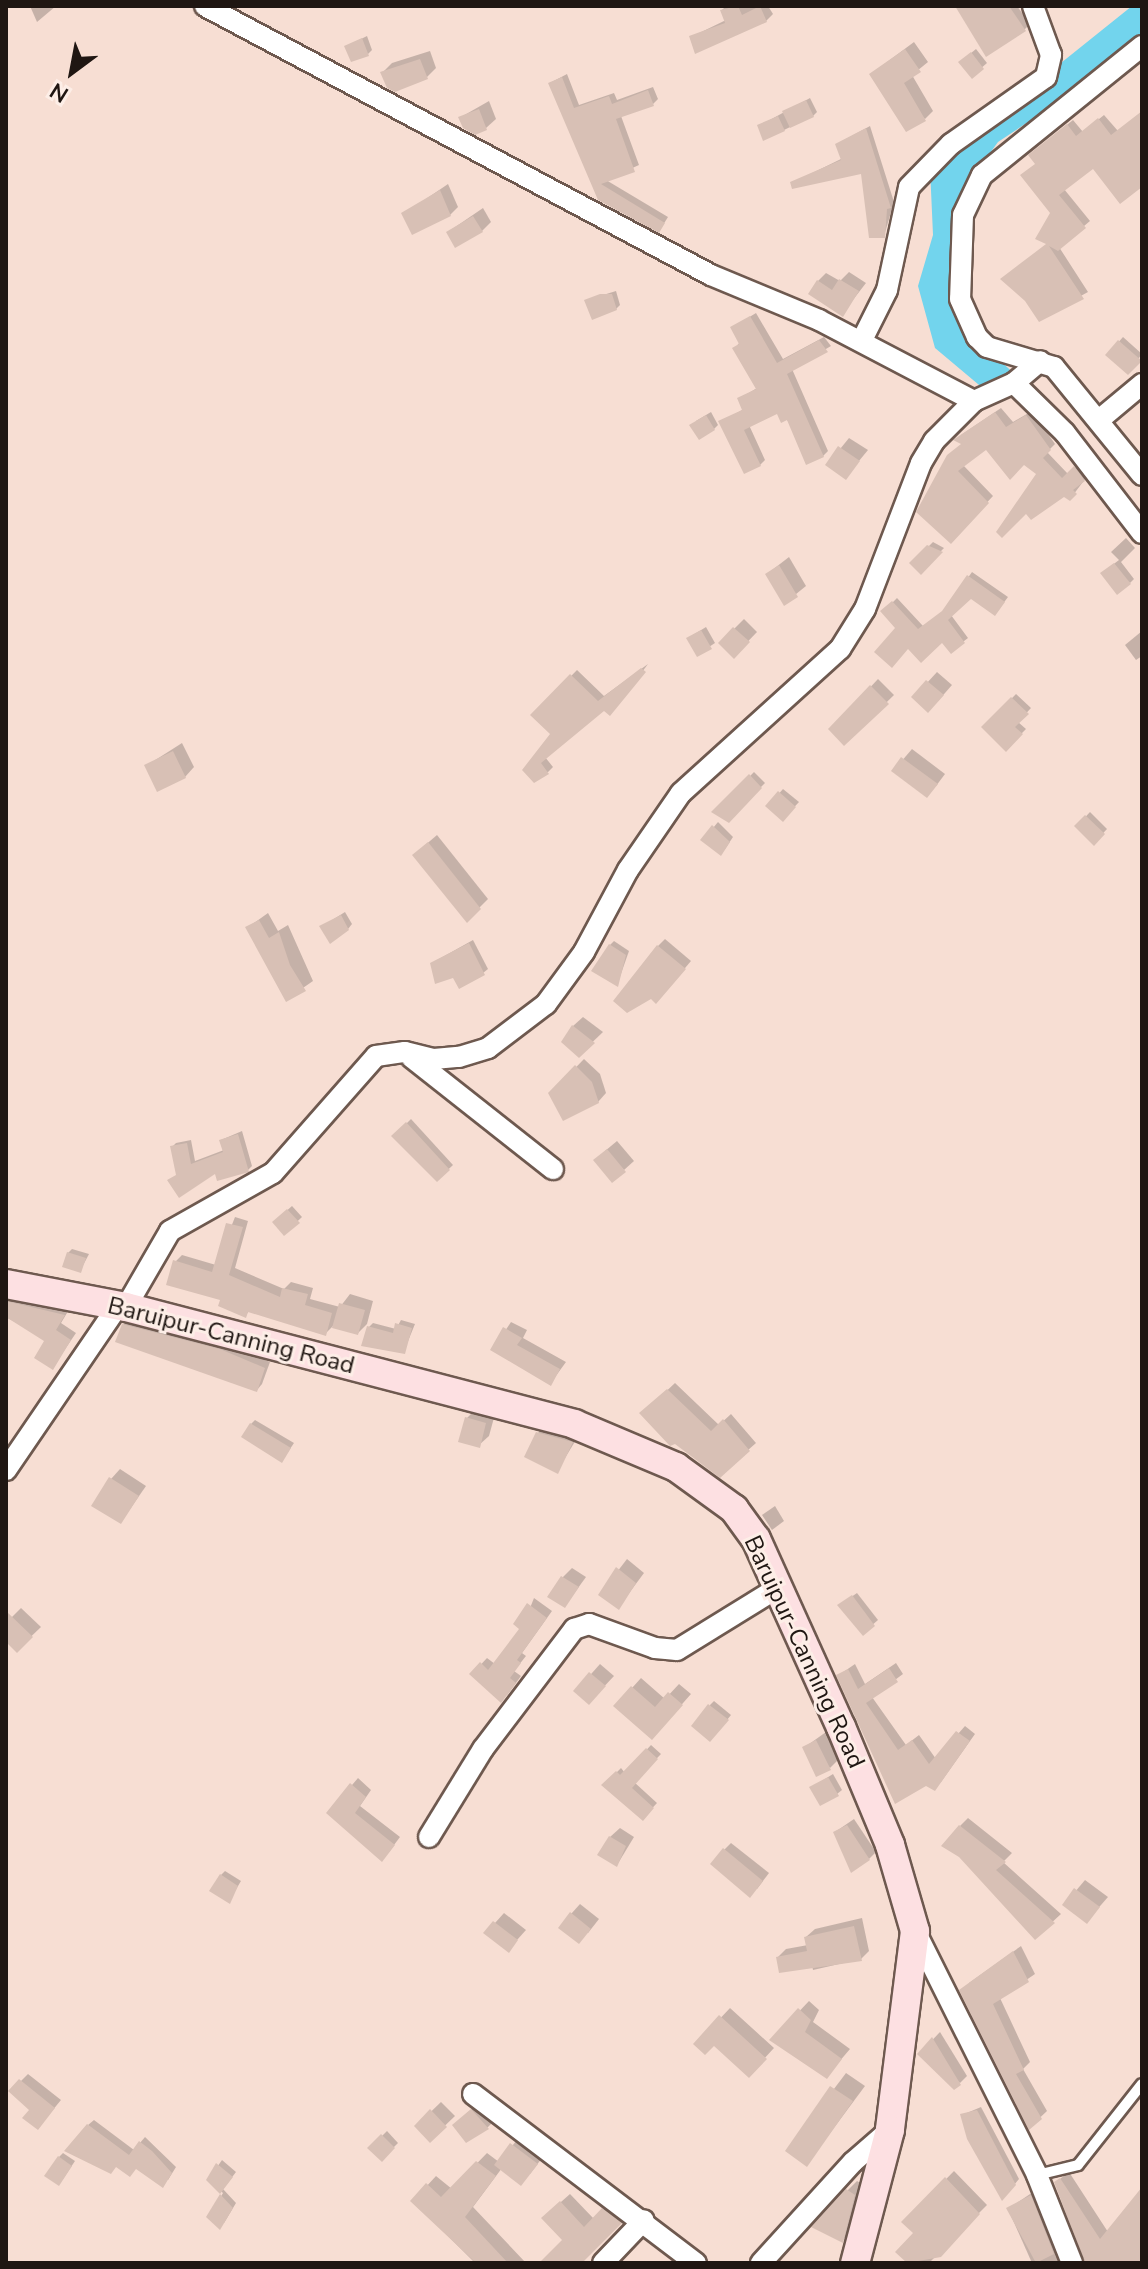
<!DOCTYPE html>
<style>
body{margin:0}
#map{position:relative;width:1148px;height:2269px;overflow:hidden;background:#f7ded3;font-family:"Nunito Sans",sans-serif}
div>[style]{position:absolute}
.water>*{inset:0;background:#72d4ed}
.shadow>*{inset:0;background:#0003}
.building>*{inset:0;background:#d8c0b5}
.roads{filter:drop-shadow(2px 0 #6e594f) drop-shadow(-2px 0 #6e594f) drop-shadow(0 2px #6e594f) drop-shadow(0 -2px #6e594f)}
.lane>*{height:10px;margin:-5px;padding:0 5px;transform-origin:5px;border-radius:5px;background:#fff}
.street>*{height:20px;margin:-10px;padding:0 10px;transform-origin:10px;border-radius:10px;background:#fff}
.secondary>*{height:28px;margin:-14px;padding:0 14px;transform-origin:14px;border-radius:14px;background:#fde0e2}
span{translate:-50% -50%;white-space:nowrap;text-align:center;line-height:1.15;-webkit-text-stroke:6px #fdeee7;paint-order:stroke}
.street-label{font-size:24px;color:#1f1612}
.frame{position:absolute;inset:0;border:8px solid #1f1612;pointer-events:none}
.north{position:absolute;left:32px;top:32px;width:80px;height:80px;-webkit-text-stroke:6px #fdeee7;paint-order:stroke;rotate:212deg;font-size:22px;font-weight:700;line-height:32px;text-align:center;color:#1f1612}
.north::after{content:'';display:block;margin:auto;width:28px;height:36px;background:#1f1612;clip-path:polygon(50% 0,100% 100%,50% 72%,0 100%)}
</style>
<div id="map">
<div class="water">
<i style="clip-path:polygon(1132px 6px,1142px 6px,1142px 33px,1112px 66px,998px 142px,966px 186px,966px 329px,1021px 380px,985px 390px,935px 348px,918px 286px,933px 235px,930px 168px)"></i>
</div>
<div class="shadow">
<i style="clip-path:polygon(30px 6px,56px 6px,37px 22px)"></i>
<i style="clip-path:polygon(726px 6px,768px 6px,773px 14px,766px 21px,691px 37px,726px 20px,722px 10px)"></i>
<i style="clip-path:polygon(959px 6px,1017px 6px,1030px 24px,1024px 30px)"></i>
<i style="clip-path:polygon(367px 36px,372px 50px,368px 54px,347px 46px)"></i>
<i style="clip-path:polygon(914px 42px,928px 62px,912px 75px,933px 111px,925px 119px,871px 74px)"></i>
<i style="clip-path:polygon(976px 49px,987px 63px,972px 76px,965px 58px)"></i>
<i style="clip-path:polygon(430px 51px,436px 68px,426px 78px,383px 72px,392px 63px)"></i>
<i style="clip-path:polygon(567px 74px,579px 105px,614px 93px,617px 100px,653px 87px,658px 99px,653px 104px,621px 116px,639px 165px,606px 180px,668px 217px,663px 225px,600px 199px,550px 83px)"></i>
<i style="clip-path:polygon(810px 98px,817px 112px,813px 116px,784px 130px,759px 126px)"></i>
<i style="clip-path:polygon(489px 101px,496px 119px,486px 128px,461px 117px)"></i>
<i style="clip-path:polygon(1142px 112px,1142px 171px,1093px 166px,1064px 189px,1090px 221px,1059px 247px,1088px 292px,1039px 319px,1053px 213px,1036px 150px,1073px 120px,1083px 132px,1104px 115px,1118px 131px)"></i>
<i style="clip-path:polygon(870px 126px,894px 202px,884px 236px,863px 171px,792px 183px,843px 158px,837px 144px)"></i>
<i style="clip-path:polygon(448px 184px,458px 207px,450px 215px,404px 214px)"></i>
<i style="clip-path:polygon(483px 208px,491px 222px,482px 231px,448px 232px)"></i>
<i style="clip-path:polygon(849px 272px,866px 283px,842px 314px,818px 281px,826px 273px,840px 281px)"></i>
<i style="clip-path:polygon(616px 291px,620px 305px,616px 309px,587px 300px)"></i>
<i style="clip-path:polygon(756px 313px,783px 359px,824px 337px,831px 346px,792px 369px,828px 451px,823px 456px,778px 411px,749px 425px,765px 460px,760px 465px,721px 422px,744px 409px,739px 399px,757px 388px,735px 348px,740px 342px,733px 327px)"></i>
<i style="clip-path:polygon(1123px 337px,1142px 354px,1128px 372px,1108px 354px)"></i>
<i style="clip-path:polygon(1001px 408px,1013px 422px,1032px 411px,1055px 444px,1047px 452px,1068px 474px,1081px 463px,1089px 474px,1070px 499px,1024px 462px,987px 447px,963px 465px,993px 496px,951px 541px,919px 511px,964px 443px,961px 435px)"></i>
<i style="clip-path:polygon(711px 412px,718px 425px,714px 429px,696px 421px)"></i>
<i style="clip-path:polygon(849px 438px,868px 450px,845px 478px,827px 465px)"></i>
<i style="clip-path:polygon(1126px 538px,1135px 548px,1121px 562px,1134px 579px,1130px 583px,1107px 569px,1119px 560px,1111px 552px)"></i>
<i style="clip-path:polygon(933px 542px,944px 548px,921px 572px,912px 563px)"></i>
<i style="clip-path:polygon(789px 557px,806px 586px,785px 603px,767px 574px)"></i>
<i style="clip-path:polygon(972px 572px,1008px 597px,999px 609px,971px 596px,951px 615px,968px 638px,951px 651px,942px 640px,898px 628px,883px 612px,897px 598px,923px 626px,945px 610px)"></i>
<i style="clip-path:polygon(744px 619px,757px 632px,734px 656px,720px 643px)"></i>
<i style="clip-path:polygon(706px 627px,715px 643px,698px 654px,693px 635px)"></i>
<i style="clip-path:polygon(1142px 631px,1142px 656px,1136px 660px,1125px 645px)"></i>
<i style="clip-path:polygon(648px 664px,615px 708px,604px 709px,545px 757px,553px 767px,548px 772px,524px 770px,553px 734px,533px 715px,577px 670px,604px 696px)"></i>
<i style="clip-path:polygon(937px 672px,952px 685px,938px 701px,914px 697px)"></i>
<i style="clip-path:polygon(878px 679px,894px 695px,845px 743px,831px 729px)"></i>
<i style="clip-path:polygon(1016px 694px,1031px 708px,1018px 722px,1026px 729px,1006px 749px,984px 727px)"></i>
<i style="clip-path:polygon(182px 743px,194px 767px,185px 777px,146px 766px)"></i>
<i style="clip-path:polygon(912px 749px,945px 774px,936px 786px,894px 770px)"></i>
<i style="clip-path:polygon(754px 772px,765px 783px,728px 820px,715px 812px)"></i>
<i style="clip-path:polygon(783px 789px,799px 802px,783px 819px,768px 806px)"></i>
<i style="clip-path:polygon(1090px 812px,1107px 829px,1094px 843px,1077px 826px)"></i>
<i style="clip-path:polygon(718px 822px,733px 837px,725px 849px,703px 840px)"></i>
<i style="clip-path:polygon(437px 835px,488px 899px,467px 920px,423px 847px)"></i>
<i style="clip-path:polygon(345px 912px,352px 924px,348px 929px,321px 927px)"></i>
<i style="clip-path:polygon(268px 913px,278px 931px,288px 925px,313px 981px,287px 999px,247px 928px)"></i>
<i style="clip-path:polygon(665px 939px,691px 961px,663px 994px,651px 996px,658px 946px)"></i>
<i style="clip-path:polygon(473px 940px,488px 969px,483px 973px,454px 975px,432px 963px)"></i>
<i style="clip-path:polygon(614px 941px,629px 951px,617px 985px,610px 945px)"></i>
<i style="clip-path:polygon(583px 1017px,603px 1032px,579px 1055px,573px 1026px)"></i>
<i style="clip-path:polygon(584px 1059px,600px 1074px,606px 1093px,598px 1102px,551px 1093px)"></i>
<i style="clip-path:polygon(411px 1119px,453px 1165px,437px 1180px,394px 1136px)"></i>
<i style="clip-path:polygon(242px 1131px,252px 1166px,248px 1170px,178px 1174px,172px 1147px,176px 1143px,191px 1140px,195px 1161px,224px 1150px,221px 1140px)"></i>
<i style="clip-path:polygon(617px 1141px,634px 1161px,624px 1170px,605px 1151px)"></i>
<i style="clip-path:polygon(292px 1206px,302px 1217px,284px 1234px,274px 1222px)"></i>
<i style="clip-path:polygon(235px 1217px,248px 1221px,235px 1268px,284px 1289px,291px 1282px,313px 1288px,310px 1299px,340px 1307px,350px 1294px,373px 1301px,367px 1324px,358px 1333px,333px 1326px,325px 1334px,250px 1310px,245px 1316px,175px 1262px,182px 1255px,216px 1265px)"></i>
<i style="clip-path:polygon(72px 1249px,89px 1254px,80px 1271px,68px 1253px)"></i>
<i style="clip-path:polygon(6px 1294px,70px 1308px,61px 1323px,76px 1333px,53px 1367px,47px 1340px,6px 1317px)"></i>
<i style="clip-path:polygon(129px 1319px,226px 1344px,270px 1362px,262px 1384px,257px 1390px,123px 1325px)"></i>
<i style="clip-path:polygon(401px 1320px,415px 1324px,404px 1351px,369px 1327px,373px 1323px,396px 1329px)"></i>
<i style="clip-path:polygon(511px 1322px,527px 1330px,523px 1338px,566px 1362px,550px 1384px,493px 1349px)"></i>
<i style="clip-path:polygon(675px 1383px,719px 1425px,731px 1414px,756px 1443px,720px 1475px,642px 1414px)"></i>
<i style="clip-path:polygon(476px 1409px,495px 1414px,489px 1436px,479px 1445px,467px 1418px)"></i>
<i style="clip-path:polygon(255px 1420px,294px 1443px,282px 1461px,251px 1424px)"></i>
<i style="clip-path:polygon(545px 1425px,579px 1435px,557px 1471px,538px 1433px)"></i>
<i style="clip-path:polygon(120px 1469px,146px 1486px,121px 1522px,111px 1479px)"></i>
<i style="clip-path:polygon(775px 1506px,784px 1521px,772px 1530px,762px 1515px)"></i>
<i style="clip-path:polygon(627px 1559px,644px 1573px,618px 1608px,600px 1594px)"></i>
<i style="clip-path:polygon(572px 1568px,586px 1577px,565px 1606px,563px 1577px)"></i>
<i style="clip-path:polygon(857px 1593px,878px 1620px,863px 1633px,844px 1602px)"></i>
<i style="clip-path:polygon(534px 1598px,552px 1611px,522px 1653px,526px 1656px,514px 1671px,521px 1676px,507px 1695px,472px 1674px,487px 1658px,495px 1664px,522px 1628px)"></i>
<i style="clip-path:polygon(21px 1608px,41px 1627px,17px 1650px,6px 1639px,6px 1623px)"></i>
<i style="clip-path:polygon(896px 1663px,903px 1674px,872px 1697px,906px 1745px,919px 1735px,936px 1759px,965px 1726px,975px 1734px,941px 1782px,926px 1783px,896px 1801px,839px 1675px,855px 1664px,865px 1684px)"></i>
<i style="clip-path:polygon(600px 1664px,614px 1676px,598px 1693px,576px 1691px)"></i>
<i style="clip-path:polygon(641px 1678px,665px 1699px,679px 1684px,691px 1694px,661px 1728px,632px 1688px)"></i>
<i style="clip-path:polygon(714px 1701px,731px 1715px,714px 1736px,710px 1705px)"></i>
<i style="clip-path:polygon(826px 1732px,839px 1759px,830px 1768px,805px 1747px)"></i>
<i style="clip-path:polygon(651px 1745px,661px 1754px,634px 1782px,657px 1803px,643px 1818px,604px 1785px,621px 1768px,625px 1773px)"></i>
<i style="clip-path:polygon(833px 1774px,842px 1790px,837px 1794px,812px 1787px)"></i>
<i style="clip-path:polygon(358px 1778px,371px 1790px,360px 1806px,400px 1837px,388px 1853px,329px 1812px)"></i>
<i style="clip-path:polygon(968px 1818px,1012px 1853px,1003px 1862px,1061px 1914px,1036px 1937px,960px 1826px)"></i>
<i style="clip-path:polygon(854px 1819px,876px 1852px,869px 1859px,835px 1832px)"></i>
<i style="clip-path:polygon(620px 1828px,634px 1837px,617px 1865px,610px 1837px)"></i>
<i style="clip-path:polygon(731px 1843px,769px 1873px,757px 1889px,724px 1850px)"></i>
<i style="clip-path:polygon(225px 1871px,241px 1881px,229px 1901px,221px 1875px)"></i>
<i style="clip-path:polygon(1085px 1880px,1108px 1897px,1087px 1921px,1064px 1905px)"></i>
<i style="clip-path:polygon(580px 1904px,599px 1919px,588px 1933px,571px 1914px)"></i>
<i style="clip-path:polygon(504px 1913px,526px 1930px,508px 1950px,486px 1933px)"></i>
<i style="clip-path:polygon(862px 1918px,869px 1951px,861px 1959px,813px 1970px,812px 1965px,778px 1957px,786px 1949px,808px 1945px,806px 1937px,815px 1929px)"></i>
<i style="clip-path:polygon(1021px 1946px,1035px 1974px,1000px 1998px,1030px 2062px,1023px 2069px,1047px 2111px,1030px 2127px,969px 1983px)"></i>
<i style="clip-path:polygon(809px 2001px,819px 2010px,813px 2022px,850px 2049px,827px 2076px,772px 2040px)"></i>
<i style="clip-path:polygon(730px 2008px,774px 2048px,749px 2075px,714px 2043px,696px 2044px)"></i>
<i style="clip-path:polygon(940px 2032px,967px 2076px,960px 2083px,919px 2054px)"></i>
<i style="clip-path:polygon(846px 2073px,865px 2086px,807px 2164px,788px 2150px)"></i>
<i style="clip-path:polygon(28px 2074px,61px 2100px,38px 2128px,31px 2110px,11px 2091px)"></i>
<i style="clip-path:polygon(481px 2101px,496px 2119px,487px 2128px,464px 2116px)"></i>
<i style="clip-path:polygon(441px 2102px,455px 2116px,430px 2140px,416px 2126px)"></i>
<i style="clip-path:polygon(981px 2107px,1019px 2179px,1003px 2198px,962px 2115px)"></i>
<i style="clip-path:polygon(94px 2120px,134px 2150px,145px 2137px,176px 2167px,168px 2180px,136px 2167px,88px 2125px)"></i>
<i style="clip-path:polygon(387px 2131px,398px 2143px,382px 2159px,370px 2148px)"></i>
<i style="clip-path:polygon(521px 2135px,545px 2154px,530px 2174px,502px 2168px,473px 2207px,526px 2263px,475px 2263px,413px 2201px,436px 2176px,452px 2189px,487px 2153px,499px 2162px)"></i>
<i style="clip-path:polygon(63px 2153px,75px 2161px,63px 2179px,59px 2157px)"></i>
<i style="clip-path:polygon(222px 2160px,236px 2172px,223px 2189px,236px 2203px,224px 2223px,209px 2217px,223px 2193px,208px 2180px)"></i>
<i style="clip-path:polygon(954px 2171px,987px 2205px,929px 2263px,910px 2263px,898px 2252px,916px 2233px,904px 2222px)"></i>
<i style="clip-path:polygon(1069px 2172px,1108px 2232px,1142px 2208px,1142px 2263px,1086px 2263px,1056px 2182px)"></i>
<i style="clip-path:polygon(857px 2181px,864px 2185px,851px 2232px,842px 2241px,848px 2190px)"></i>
<i style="clip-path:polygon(1039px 2188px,1071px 2263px,1032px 2263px,1008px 2209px)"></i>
<i style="clip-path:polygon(570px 2194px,594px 2219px,613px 2200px,629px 2213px,579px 2263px,541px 2263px,565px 2240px,553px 2209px)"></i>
</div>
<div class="building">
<i style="clip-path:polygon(738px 6px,742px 15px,760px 6px,767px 22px,695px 54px,689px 36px,725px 23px,720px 10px)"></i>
<i style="clip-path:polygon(955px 6px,1009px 6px,1026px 31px,986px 57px)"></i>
<i style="clip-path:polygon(362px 38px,369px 56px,351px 62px,344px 46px)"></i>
<i style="clip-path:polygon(905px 49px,921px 72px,904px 83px,926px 121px,906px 132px,869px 74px)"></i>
<i style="clip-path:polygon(971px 52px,984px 69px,972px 79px,958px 62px)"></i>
<i style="clip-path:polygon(420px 59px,428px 79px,395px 92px,387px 88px,380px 72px)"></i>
<i style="clip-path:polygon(562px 77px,574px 108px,609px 96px,612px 104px,648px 90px,654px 106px,616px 119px,635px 172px,601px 184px,665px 223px,659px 233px,598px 200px,548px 83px)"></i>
<i style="clip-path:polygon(806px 100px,814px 117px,790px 128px,782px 111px)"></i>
<i style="clip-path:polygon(479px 109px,487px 130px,475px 135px,463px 128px,458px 117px)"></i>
<i style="clip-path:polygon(1142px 111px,1142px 187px,1120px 204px,1093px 169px,1059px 195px,1086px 228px,1058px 251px,1049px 246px,1084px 299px,1039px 322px,1025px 301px,1000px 279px,1046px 244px,1035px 239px,1050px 213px,1020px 175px,1035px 164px,1028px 155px,1067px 124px,1076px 136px,1098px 118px,1111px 135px)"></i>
<i style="clip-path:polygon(778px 116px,785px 131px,763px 141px,757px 125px)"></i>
<i style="clip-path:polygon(866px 128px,891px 208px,887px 209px,885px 238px,869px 238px,861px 174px,792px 189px,790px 182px,841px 160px,835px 144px)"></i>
<i style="clip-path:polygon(440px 190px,451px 216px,412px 235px,401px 213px)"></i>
<i style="clip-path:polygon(473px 216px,483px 232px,455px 248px,446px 232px)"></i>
<i style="clip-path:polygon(839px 279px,859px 291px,843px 317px,808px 294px,817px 280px,832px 290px)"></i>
<i style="clip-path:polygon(600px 294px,612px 294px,617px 310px,592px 320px,584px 300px)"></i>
<i style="clip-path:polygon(750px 316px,777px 363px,819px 340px,828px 352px,787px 374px,824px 457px,806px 465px,787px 420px,781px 423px,777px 414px,744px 430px,761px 466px,744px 474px,718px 421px,742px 410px,737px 398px,756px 389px,732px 348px,739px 344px,730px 327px)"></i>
<i style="clip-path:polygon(1118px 340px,1142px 361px,1128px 375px,1105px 355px)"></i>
<i style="clip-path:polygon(995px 412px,1006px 427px,1026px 415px,1051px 450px,1043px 458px,1062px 478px,1074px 466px,1085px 481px,1073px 490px,1077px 494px,1070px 501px,1064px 497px,1031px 520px,1026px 514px,1002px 538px,996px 532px,1036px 474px,1024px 465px,1010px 480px,986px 450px,958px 471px,989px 503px,951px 544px,916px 512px,947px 455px,961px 444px,953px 440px)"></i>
<i style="clip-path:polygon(706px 415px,715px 430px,699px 440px,689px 425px)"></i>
<i style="clip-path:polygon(838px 446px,860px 461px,846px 480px,825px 465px)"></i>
<i style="clip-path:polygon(927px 545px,943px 552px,921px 575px,909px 563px)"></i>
<i style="clip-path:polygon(1114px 563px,1131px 584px,1117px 595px,1100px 573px)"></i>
<i style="clip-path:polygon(779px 565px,798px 597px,784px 606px,765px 574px)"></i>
<i style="clip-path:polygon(967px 575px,1005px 602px,995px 616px,971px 599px,948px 620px,965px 643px,951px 654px,942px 643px,921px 663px,908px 649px,892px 668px,874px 652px,895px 628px,880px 611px,892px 601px,918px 629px,942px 611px)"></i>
<i style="clip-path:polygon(733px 627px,750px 642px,734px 659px,718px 643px)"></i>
<i style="clip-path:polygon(701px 630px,712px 649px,697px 657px,686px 638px)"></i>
<i style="clip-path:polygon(641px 668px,646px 672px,610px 716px,604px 711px,541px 763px,549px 774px,534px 783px,522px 770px,550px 734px,530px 715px,570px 674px,598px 701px)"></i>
<i style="clip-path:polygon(926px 680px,944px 695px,928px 713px,911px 697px)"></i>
<i style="clip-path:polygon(870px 685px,889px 704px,844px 746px,828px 729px)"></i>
<i style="clip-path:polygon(1011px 697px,1029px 714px,1015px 727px,1023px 734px,1006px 752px,981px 727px)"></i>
<i style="clip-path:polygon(173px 751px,186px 778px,157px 792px,144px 765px)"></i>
<i style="clip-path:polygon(901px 757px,938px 784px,927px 798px,891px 771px)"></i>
<i style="clip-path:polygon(749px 774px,762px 788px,729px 823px,711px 812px)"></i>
<i style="clip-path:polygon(778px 791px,796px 807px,783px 822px,765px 806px)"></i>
<i style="clip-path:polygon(1085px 815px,1105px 834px,1094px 846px,1074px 826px)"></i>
<i style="clip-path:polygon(712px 825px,730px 842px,721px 856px,700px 840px)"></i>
<i style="clip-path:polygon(428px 842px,481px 909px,467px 923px,412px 855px)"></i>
<i style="clip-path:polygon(341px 915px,349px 930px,330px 944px,319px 926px)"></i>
<i style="clip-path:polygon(259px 920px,269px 938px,279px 932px,290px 965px,306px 991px,286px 1002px,245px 927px)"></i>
<i style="clip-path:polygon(469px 943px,485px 975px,459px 989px,453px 978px,435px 984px,430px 963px)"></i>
<i style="clip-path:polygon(609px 944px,626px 955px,618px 987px,591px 971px)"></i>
<i style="clip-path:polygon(657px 945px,686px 969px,656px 1004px,651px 999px,627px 1013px,613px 1001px)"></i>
<i style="clip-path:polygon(572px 1025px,595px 1043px,579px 1058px,561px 1042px)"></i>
<i style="clip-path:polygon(575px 1065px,592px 1082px,599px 1103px,563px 1121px,548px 1093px)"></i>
<i style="clip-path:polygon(406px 1122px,450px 1170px,437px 1182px,391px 1136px)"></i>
<i style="clip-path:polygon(238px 1134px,249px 1172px,217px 1181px,215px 1174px,179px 1198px,167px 1180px,176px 1175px,170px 1146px,187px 1143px,191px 1164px,223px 1152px,219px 1140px)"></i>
<i style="clip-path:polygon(607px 1149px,626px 1172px,612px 1183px,593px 1160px)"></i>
<i style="clip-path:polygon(287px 1209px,300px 1223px,284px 1236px,272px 1222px)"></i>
<i style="clip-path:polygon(226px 1223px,243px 1227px,229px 1275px,280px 1297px,282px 1288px,308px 1294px,305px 1305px,332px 1313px,326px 1336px,248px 1312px,246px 1318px,218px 1306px,220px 1300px,166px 1285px,173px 1260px,212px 1272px)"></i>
<i style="clip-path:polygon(67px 1252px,86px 1258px,81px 1273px,62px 1267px)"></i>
<i style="clip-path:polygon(6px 1301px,65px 1315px,56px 1330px,71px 1340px,53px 1370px,34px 1358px,44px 1341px,6px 1317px)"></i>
<i style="clip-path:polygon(339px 1303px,365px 1310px,358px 1335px,332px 1328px)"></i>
<i style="clip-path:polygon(395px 1323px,412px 1328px,405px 1354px,361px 1346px,367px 1326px,393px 1333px)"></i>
<i style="clip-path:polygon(122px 1324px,220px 1349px,265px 1368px,257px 1392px,115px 1342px)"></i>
<i style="clip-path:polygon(503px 1327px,522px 1338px,517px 1345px,560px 1369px,551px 1386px,490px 1350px)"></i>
<i style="clip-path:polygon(667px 1389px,711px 1431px,723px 1419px,750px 1451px,720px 1478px,675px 1444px,670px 1446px,639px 1413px)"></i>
<i style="clip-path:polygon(465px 1417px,486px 1423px,480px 1448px,458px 1442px)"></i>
<i style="clip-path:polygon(250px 1423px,291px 1448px,282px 1463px,241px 1437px)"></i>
<i style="clip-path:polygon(536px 1432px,573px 1442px,558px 1474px,524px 1457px)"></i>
<i style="clip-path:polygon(109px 1477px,139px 1496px,121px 1524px,91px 1506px)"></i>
<i style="clip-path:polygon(616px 1567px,636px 1583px,619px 1610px,598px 1595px)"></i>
<i style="clip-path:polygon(561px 1576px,579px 1587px,565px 1608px,547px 1597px)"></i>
<i style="clip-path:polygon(852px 1595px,875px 1626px,863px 1636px,837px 1605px)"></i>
<i style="clip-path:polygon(527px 1603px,547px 1618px,517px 1660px,521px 1663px,510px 1678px,516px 1683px,501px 1703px,469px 1674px,480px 1662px,488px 1670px,519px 1629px,513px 1624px)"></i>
<i style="clip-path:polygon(6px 1611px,33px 1637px,17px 1653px,6px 1642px)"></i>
<i style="clip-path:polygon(889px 1668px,898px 1682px,866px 1703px,898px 1750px,912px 1740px,929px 1764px,956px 1731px,970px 1741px,935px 1791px,926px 1786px,895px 1804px,836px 1675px,848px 1669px,858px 1689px)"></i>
<i style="clip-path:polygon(589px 1672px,606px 1686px,589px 1705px,573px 1691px)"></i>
<i style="clip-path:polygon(631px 1686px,655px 1707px,668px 1692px,683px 1705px,652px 1740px,613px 1706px)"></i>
<i style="clip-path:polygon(708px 1704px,729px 1720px,710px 1742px,691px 1726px)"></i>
<i style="clip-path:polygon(816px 1740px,831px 1770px,816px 1777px,802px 1747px)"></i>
<i style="clip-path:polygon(646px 1748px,658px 1759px,632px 1788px,654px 1808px,643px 1821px,601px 1785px,616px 1771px,620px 1775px)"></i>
<i style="clip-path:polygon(828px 1777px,839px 1796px,820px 1806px,809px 1787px)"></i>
<i style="clip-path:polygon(350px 1783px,366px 1797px,355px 1813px,395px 1845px,382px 1862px,326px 1813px)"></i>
<i style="clip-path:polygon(847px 1825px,870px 1860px,851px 1873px,833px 1832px)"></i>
<i style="clip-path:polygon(959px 1825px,1006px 1862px,996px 1870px,1055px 1923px,1035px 1940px,959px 1857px,941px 1846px)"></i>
<i style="clip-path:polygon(609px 1836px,626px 1846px,617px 1867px,597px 1855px)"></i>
<i style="clip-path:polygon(723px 1848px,763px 1881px,750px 1898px,710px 1864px)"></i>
<i style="clip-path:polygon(220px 1874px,238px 1886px,230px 1904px,209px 1891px)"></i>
<i style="clip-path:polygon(1074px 1888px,1100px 1907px,1087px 1924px,1062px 1905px)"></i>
<i style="clip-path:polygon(570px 1912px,591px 1929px,579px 1944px,558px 1928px)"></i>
<i style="clip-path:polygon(493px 1921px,518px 1940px,509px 1953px,483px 1933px)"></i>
<i style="clip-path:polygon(854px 1926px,862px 1961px,779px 1973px,776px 1957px,807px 1951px,804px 1937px)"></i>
<i style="clip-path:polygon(1013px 1951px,1029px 1982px,993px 2004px,1024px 2070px,1016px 2074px,1042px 2119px,1029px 2130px,959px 1990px)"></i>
<i style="clip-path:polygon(798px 2008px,811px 2020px,805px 2032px,842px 2059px,827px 2079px,769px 2040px)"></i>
<i style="clip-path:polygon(719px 2015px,767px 2059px,749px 2078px,714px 2046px,705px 2055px,693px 2044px)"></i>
<i style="clip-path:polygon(932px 2037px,961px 2085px,954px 2090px,917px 2054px)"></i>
<i style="clip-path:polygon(19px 2079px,55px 2108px,38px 2130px,22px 2118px,29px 2110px,8px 2091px)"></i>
<i style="clip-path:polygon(830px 2086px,853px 2101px,807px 2167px,785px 2151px)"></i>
<i style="clip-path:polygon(430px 2109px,447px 2127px,430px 2143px,414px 2126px)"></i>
<i style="clip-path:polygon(471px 2109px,489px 2129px,466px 2143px,452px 2125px)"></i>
<i style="clip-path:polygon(977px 2110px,1016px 2185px,1002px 2201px,967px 2139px,960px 2114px)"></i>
<i style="clip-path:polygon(87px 2124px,129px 2155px,139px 2141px,152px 2151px,172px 2173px,163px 2188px,136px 2169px,130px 2177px,116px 2167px,111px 2174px,64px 2151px)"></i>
<i style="clip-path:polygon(381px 2134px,395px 2148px,382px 2162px,367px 2148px)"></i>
<i style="clip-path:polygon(510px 2143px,538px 2164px,521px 2186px,494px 2165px)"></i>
<i style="clip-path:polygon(58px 2156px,72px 2166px,59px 2186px,44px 2176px)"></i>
<i style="clip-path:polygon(476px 2161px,496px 2176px,465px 2217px,508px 2263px,476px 2263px,410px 2201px,426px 2183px,441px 2197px)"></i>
<i style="clip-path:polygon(216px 2163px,233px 2177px,220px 2194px,206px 2180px)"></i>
<i style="clip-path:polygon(945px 2177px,980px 2214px,941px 2257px,907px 2263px,895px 2252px,913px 2233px,901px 2222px)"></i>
<i style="clip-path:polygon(1060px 2178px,1100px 2239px,1142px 2187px,1142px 2263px,1085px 2263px,1054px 2182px)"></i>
<i style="clip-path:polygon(846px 2189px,855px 2195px,843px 2243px,811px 2227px)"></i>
<i style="clip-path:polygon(220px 2194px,233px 2208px,220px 2230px,206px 2217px)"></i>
<i style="clip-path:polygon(1031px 2195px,1054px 2254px,1036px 2263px,1006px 2208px)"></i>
<i style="clip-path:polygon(560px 2201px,584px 2227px,602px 2208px,622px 2223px,582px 2263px,539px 2263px,562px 2240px,541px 2218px)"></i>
</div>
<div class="roads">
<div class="lane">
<i style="left:1037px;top:2175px;width:42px;rotate:-13.7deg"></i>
<i style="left:1078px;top:2165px;width:103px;rotate:-51.7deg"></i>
</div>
<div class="street">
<i style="left:205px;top:6px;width:573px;rotate:28deg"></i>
<i style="left:711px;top:275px;width:117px;rotate:22.6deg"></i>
<i style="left:819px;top:320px;width:175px;rotate:27.6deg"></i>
<i style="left:974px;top:401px;width:44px;rotate:-24.2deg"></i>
<i style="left:1014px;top:383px;width:34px;rotate:-40deg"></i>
<i style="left:1142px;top:46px;width:206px;rotate:141.1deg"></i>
<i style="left:982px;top:175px;width:44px;rotate:115.4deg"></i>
<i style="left:963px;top:215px;width:84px;rotate:92deg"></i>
<i style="left:960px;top:299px;width:42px;rotate:65.9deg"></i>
<i style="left:977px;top:337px;width:14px;rotate:45deg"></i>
<i style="left:987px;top:347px;width:70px;rotate:16.6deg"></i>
<i style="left:1054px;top:367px;width:139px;rotate:50.8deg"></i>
<i style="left:862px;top:340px;width:56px;rotate:-63.4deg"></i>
<i style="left:887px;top:290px;width:105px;rotate:-77.9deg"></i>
<i style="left:909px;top:187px;width:60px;rotate:-45.7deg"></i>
<i style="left:951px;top:144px;width:116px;rotate:-35.2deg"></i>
<i style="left:1046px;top:77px;width:23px;rotate:-77deg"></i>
<i style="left:1051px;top:55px;width:52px;rotate:-110.2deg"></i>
<i style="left:1014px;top:383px;width:71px;rotate:44.4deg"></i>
<i style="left:1065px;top:433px;width:126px;rotate:52.4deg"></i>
<i style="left:1099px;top:420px;width:56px;rotate:-39.9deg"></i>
<i style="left:411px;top:1057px;width:181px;rotate:38.3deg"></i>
<i style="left:126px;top:1307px;width:88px;rotate:-59.9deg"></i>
<i style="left:170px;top:1231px;width:118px;rotate:-29.4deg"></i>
<i style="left:273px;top:1173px;width:156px;rotate:-48.6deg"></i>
<i style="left:376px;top:1056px;width:29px;rotate:-8deg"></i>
<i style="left:405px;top:1052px;width:30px;rotate:14deg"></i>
<i style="left:434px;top:1059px;width:25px;rotate:-5deg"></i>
<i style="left:459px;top:1057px;width:30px;rotate:-17deg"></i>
<i style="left:488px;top:1048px;width:73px;rotate:-37.2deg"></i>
<i style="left:546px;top:1004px;width:64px;rotate:-53.8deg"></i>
<i style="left:584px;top:952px;width:93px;rotate:-61.8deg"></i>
<i style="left:628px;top:870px;width:93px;rotate:-55.5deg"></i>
<i style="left:681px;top:793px;width:215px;rotate:-42.2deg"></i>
<i style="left:840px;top:649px;width:47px;rotate:-58deg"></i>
<i style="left:865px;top:609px;width:156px;rotate:-69deg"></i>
<i style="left:921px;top:463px;width:26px;rotate:-59deg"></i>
<i style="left:934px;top:441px;width:57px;rotate:-45deg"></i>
<i style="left:6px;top:1470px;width:199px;rotate:-55.7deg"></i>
<i style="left:429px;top:1837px;width:103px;rotate:-58.5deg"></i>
<i style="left:483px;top:1749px;width:151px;rotate:-52.8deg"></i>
<i style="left:574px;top:1629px;width:16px;rotate:-18deg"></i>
<i style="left:589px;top:1624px;width:70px;rotate:20deg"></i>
<i style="left:655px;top:1648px;width:22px;rotate:5deg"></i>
<i style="left:677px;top:1650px;width:120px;rotate:-31.7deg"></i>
<i style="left:915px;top:1931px;width:273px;rotate:63.4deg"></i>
<i style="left:1037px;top:2175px;width:95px;rotate:68.3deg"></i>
<i style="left:473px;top:2094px;width:280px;rotate:37.2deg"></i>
<i style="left:603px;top:2263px;width:59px;rotate:-46.4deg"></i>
<i style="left:761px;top:2263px;width:137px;rotate:-47.7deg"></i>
<i style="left:853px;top:2162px;width:49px;rotate:-40.9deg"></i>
</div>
<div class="secondary">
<i style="left:6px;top:1284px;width:122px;rotate:10.9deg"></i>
<i style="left:126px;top:1307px;width:463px;rotate:14.6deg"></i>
<i style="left:574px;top:1424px;width:111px;rotate:22.9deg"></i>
<i style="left:676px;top:1467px;width:72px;rotate:35.9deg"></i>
<i style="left:734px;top:1509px;width:37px;rotate:54deg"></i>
<i style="left:756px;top:1539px;width:206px;rotate:65.7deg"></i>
<i style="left:841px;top:1727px;width:128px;rotate:67.4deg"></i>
<i style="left:890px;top:1845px;width:90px;rotate:73.8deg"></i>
<i style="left:915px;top:1931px;width:201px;rotate:97.2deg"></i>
<i style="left:890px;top:2130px;width:138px;rotate:104.7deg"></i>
</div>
</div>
<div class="street-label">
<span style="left:231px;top:1336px;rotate:14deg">Baruipur-Canning Road</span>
<span style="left:804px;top:1652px;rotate:65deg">Baruipur-Canning Road</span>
</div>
<div class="frame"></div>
<div class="north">N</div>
</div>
